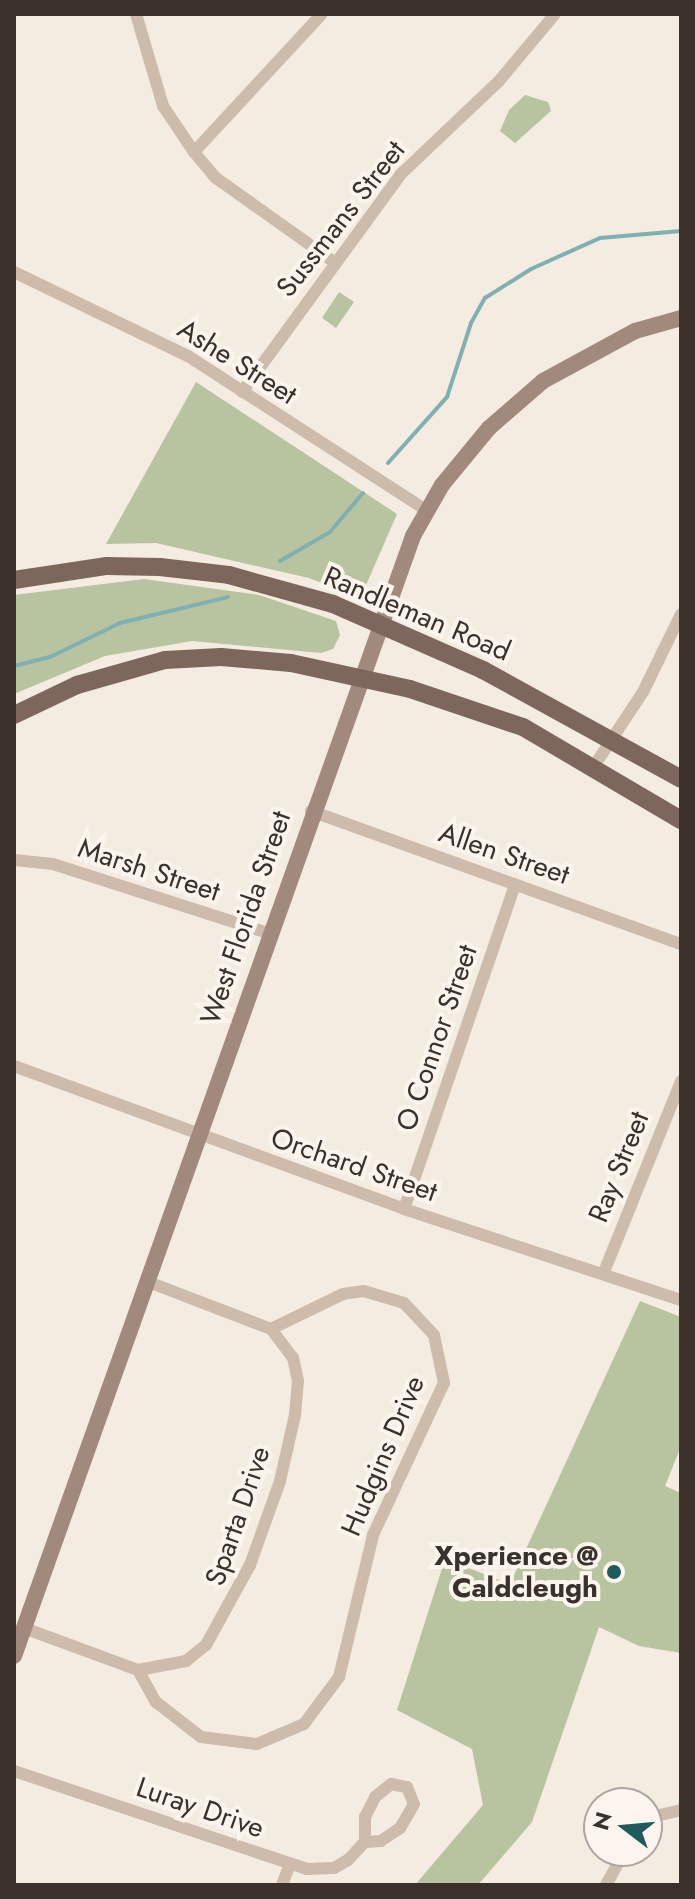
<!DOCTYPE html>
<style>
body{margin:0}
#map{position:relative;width:695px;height:1899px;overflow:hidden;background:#f4ebe1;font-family:Jost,sans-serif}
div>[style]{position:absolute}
.green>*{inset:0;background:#b8c4a0}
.stream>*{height:4px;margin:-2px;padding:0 2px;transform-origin:2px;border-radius:2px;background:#7fb0b2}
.minor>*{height:12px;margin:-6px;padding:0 6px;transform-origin:6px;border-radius:6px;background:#cdbbac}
.secondary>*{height:16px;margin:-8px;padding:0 8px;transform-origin:8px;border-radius:8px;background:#a18a7d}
.primary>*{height:18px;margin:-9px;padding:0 9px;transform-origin:9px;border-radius:9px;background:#7d675c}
.dots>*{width:22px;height:22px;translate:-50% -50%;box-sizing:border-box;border:4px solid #fbf5ee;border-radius:50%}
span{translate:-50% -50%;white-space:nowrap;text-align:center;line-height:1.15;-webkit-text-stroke:8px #fbf5ee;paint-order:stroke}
.street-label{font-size:28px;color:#3b302b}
.poi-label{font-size:28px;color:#3b302b;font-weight:700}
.right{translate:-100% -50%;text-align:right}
.frame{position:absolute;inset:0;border:16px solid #3b302b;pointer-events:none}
.north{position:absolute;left:583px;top:1787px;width:80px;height:80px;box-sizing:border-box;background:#fbf5ee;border:2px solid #aea6a0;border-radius:50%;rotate:286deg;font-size:22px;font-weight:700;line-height:32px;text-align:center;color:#3b302b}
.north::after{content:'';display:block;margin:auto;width:28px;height:36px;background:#1f5a5e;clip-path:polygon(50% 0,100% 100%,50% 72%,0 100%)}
</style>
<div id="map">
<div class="green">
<i style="clip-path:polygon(525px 95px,548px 102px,551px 111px,515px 143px,500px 131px,509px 110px)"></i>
<i style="clip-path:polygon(339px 292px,354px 302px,336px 328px,322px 318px)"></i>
<i style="clip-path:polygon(196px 382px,397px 514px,363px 592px,355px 596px,309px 578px,156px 543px,106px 544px)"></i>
<i style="clip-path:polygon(144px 579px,259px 595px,336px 621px,340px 635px,333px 649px,321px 653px,192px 641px,105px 656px,14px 694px,14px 595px)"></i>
<i style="clip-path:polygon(640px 1301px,681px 1317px,681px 1446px,665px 1486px,681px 1493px,681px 1653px,639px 1646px,599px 1627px,532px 1822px,478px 1885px,415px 1885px,483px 1805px,472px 1749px,397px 1710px,445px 1559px,510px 1584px)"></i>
</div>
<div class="stream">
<i style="left:388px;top:463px;width:89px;rotate:-48.2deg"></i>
<i style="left:447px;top:397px;width:78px;rotate:-72deg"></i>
<i style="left:471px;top:323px;width:29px;rotate:-61deg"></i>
<i style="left:485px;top:298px;width:54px;rotate:-32.2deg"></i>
<i style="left:531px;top:269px;width:76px;rotate:-24.2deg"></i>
<i style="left:600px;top:238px;width:81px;rotate:-4.9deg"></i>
<i style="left:280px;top:561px;width:58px;rotate:-30.1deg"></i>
<i style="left:330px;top:532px;width:51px;rotate:-49.8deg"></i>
<i style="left:14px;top:666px;width:37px;rotate:-14deg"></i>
<i style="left:50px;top:657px;width:78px;rotate:-25.9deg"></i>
<i style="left:120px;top:623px;width:111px;rotate:-13.5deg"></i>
</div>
<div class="minor">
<i style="left:136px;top:14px;width:96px;rotate:73.6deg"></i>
<i style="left:163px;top:106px;width:55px;rotate:56deg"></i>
<i style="left:194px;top:152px;width:34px;rotate:50deg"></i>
<i style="left:216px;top:178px;width:145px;rotate:35.4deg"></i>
<i style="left:194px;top:152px;width:188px;rotate:-47.2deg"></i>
<i style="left:14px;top:272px;width:193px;rotate:25.8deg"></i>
<i style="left:188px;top:356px;width:283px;rotate:32.9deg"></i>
<i style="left:242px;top:392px;width:270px;rotate:-53.9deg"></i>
<i style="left:401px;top:174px;width:135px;rotate:-43.5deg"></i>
<i style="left:499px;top:81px;width:87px;rotate:-50.1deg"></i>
<i style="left:594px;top:766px;width:89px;rotate:-56.5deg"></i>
<i style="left:643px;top:692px;width:87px;rotate:-64deg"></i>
<i style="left:311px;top:811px;width:393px;rotate:19.8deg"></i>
<i style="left:14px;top:860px;width:39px;rotate:6deg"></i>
<i style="left:53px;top:864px;width:226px;rotate:17.8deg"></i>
<i style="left:14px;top:1066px;width:415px;rotate:20.1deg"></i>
<i style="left:404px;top:1209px;width:292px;rotate:18.2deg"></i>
<i style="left:404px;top:1209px;width:343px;rotate:-71.1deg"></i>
<i style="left:604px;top:1272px;width:206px;rotate:-68deg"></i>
<i style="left:24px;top:1628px;width:121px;rotate:20.2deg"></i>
<i style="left:138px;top:1670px;width:37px;rotate:61deg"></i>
<i style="left:156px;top:1702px;width:57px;rotate:37.9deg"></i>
<i style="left:201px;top:1737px;width:56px;rotate:7.1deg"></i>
<i style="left:257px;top:1744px;width:51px;rotate:-23.1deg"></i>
<i style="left:304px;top:1724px;width:59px;rotate:-53.3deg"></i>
<i style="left:339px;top:1677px;width:146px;rotate:-76.5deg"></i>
<i style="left:373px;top:1535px;width:168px;rotate:-65deg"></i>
<i style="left:444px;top:1383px;width:49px;rotate:-101.8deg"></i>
<i style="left:434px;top:1335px;width:44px;rotate:-133.2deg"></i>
<i style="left:404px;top:1303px;width:42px;rotate:-163.3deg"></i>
<i style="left:364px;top:1291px;width:21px;rotate:172deg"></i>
<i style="left:343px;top:1294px;width:80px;rotate:154.1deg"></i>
<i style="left:271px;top:1329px;width:134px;rotate:-159deg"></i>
<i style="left:138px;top:1670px;width:49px;rotate:-10.6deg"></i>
<i style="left:186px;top:1661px;width:26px;rotate:-39deg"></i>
<i style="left:206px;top:1645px;width:91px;rotate:-61.2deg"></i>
<i style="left:250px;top:1565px;width:89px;rotate:-70.3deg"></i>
<i style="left:280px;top:1481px;width:68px;rotate:-77.2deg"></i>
<i style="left:295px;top:1415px;width:34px;rotate:-85deg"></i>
<i style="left:298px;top:1381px;width:24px;rotate:-102deg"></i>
<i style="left:293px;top:1358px;width:36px;rotate:-127deg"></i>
<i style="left:14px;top:1771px;width:309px;rotate:18.5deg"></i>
<i style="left:307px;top:1869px;width:27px;rotate:-2deg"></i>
<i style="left:334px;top:1868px;width:16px;rotate:-30deg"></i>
<i style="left:348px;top:1860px;width:25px;rotate:-47deg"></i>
<i style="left:365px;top:1842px;width:25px;rotate:-90deg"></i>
<i style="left:365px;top:1817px;width:22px;rotate:-63deg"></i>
<i style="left:375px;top:1797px;width:21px;rotate:-39deg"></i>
<i style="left:391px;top:1784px;width:16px;rotate:11deg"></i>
<i style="left:407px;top:1787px;width:18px;rotate:68deg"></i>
<i style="left:414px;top:1804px;width:28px;rotate:120deg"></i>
<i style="left:400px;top:1828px;width:23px;rotate:146deg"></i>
<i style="left:381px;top:1841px;width:16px;rotate:176deg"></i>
<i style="left:647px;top:1818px;width:35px;rotate:-13deg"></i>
<i style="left:282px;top:1885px;width:22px;rotate:-69deg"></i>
<i style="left:606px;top:1885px;width:39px;rotate:-61deg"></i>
</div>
<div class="secondary">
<i style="left:14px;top:1656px;width:1189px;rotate:-70.39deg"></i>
<i style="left:413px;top:536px;width:59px;rotate:-60.4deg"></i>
<i style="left:442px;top:485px;width:74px;rotate:-50.5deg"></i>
<i style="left:489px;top:428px;width:72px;rotate:-41deg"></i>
<i style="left:543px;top:381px;width:105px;rotate:-28.5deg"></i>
<i style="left:635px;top:331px;width:48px;rotate:-15.8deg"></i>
</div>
<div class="primary">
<i style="left:14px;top:580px;width:94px;rotate:-8.6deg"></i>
<i style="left:107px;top:566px;width:53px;rotate:1.1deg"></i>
<i style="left:160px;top:567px;width:69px;rotate:6.6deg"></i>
<i style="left:229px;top:575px;width:108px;rotate:15.6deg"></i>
<i style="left:333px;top:604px;width:164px;rotate:23.7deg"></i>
<i style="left:483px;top:670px;width:226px;rotate:28.8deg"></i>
<i style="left:14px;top:715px;width:70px;rotate:-25.5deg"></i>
<i style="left:77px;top:685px;width:91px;rotate:-15.9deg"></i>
<i style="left:165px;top:660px;width:56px;rotate:-3.1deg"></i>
<i style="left:221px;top:657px;width:70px;rotate:4.9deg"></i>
<i style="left:291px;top:663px;width:122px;rotate:12.3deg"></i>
<i style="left:410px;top:689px;width:119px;rotate:18.6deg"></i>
<i style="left:523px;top:727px;width:183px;rotate:30.5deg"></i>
</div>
<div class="dots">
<i style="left:614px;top:1572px;background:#1f5a5e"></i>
</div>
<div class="street-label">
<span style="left:341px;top:219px;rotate:-52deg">Sussmans Street</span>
<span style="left:237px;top:362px;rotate:32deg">Ashe Street</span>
<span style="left:417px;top:614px;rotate:23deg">Randleman Road</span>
<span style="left:504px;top:854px;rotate:19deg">Allen Street</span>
<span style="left:149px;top:870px;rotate:18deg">Marsh Street</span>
<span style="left:246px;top:918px;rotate:-71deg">West Florida Street</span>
<span style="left:437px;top:1038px;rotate:-71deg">O Connor Street</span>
<span style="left:354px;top:1165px;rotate:19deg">Orchard Street</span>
<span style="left:619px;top:1167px;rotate:-68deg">Ray Street</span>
<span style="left:383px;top:1456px;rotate:-67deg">Hudgins Drive</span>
<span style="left:238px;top:1516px;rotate:-71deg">Sparta Drive</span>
<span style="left:200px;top:1808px;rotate:19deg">Luray Drive</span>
</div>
<div class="poi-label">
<span class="right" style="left:598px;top:1572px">Xperience @<br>Caldcleugh</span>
</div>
<div class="frame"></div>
<div class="north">N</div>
</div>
